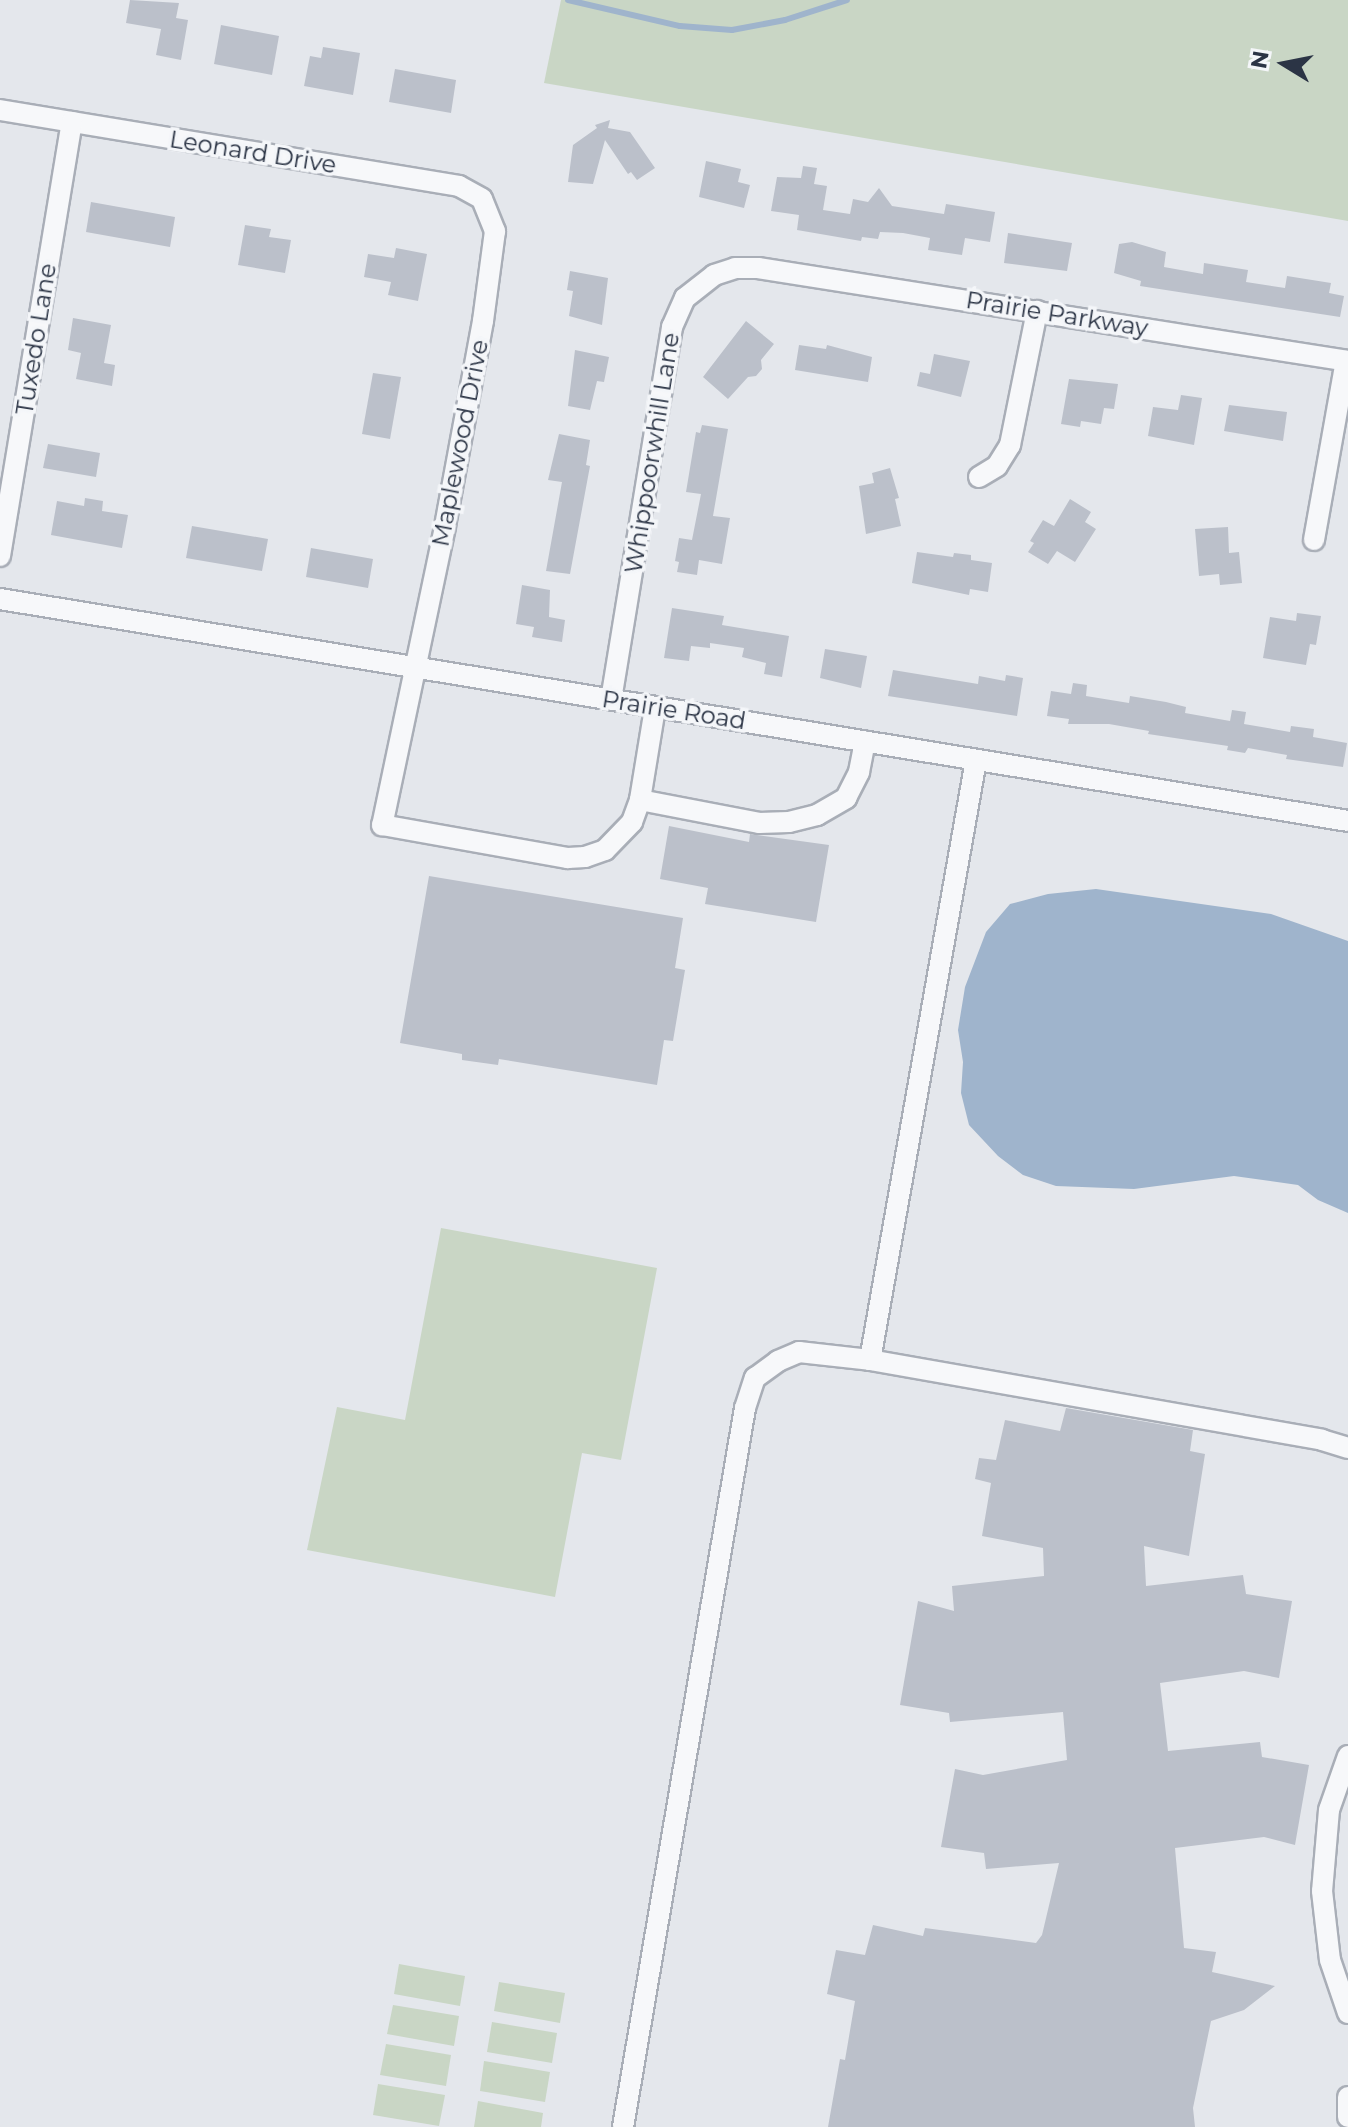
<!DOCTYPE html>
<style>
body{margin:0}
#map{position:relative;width:1348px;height:2127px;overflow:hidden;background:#e4e7ec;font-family:Montserrat,sans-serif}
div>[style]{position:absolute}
.green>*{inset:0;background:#c9d6c5}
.water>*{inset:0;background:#9fb4cc}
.stream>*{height:6px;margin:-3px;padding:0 3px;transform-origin:3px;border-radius:3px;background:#9fb4cc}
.building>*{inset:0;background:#bbc0ca}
.roads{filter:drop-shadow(2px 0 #a9aeb7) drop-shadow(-2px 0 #a9aeb7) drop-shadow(0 2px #a9aeb7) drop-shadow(0 -2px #a9aeb7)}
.minor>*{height:20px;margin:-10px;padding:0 10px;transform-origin:10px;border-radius:10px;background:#f7f8fa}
span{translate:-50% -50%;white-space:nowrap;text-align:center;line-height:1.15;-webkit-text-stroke:7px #f4f6f9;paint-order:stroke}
.street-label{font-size:24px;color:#2b3445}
.north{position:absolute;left:1244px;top:24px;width:80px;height:80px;-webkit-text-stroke:6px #f4f6f9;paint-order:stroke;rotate:280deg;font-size:22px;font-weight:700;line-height:32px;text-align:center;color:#2b3445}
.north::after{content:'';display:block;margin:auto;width:28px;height:36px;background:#2b3445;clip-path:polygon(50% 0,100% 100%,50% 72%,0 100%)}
</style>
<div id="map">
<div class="green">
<i style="clip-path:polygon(561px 0,1348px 0,1348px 221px,544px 83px)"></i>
<i style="clip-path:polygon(441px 1228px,657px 1268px,621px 1460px,582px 1453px,555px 1597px,307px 1550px,337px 1407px,405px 1420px)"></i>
<i style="clip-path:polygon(399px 1964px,465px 1976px,460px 2006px,394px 1994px)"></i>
<i style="clip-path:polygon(499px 1982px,565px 1993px,560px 2023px,494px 2011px)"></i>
<i style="clip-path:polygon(393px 2005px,459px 2016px,454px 2046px,387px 2034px)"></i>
<i style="clip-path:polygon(492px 2022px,557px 2033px,552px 2063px,487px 2052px)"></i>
<i style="clip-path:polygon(386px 2044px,451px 2055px,446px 2086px,380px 2075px)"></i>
<i style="clip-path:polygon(484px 2061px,550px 2072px,545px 2102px,480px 2091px)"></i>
<i style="clip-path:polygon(378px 2084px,445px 2095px,439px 2126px,373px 2115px)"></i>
<i style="clip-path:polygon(478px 2101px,543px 2113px,541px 2127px,474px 2127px)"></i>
</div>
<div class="water">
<i style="clip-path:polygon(1096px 889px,1271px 914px,1348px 941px,1348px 1213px,1318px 1200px,1298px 1185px,1234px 1176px,1134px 1189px,1056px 1186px,1023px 1175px,998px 1156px,969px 1125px,961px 1093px,963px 1062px,958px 1030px,965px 987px,986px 932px,1010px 904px,1048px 894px)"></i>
</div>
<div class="stream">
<i style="left:568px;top:0;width:115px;rotate:13.1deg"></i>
<i style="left:680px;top:26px;width:52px;rotate:4.4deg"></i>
<i style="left:732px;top:30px;width:54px;rotate:-10.7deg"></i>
<i style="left:785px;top:20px;width:65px;rotate:-17.9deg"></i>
</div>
<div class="building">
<i style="clip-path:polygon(130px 0,179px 3px,176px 18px,188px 20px,181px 60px,156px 55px,161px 29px,126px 23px)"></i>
<i style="clip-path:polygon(221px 25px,279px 36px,272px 75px,214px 64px)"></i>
<i style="clip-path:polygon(323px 47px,360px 53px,353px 95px,304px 86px,310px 56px,321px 58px)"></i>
<i style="clip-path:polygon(395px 69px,456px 80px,451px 113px,389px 102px)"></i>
<i style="clip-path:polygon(610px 120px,608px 128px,630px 132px,655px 168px,637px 180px,631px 172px,628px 174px,605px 140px,593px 184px,568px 182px,573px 145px,597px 128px,595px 125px)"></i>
<i style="clip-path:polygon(706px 161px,741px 169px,738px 182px,750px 185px,744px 208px,699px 197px)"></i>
<i style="clip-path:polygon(803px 166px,817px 168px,814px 184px,827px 186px,823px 210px,850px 214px,853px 199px,868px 202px,879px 188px,892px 206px,944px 214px,946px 204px,995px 212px,990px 242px,965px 238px,962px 255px,928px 250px,930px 238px,903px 233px,880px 232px,878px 239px,862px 237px,861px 241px,797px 230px,799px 215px,771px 211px,777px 177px,801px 178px)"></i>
<i style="clip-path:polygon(91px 202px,175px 217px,170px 247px,86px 232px)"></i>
<i style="clip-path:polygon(245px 225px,271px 229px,269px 237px,291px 240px,285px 273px,238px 265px)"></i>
<i style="clip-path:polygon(1008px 233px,1072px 243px,1067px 271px,1004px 263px)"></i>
<i style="clip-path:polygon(1132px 242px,1166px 252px,1164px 267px,1203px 274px,1204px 263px,1248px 270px,1246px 282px,1285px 288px,1287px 276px,1331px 283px,1329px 293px,1344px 296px,1340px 317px,1140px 286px,1141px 281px,1114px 273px,1119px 244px)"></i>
<i style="clip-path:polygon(396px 248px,427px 254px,418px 301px,388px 295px,391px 282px,364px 277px,368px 254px,394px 258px)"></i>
<i style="clip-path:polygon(570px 271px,608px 278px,602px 325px,569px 316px,573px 291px,567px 290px)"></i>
<i style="clip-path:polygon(73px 318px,111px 325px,104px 363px,115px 365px,112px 386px,76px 379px,81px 353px,68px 350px)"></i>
<i style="clip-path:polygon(746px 321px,774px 344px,761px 360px,762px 369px,756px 376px,748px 377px,728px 399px,703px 377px)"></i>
<i style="clip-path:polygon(799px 345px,826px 349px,827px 345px,872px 357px,868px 382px,795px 370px)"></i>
<i style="clip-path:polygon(575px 350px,609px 357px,604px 382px,597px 381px,590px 410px,568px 406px)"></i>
<i style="clip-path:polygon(934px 354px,970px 361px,961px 397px,917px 386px,920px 372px,930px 374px)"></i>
<i style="clip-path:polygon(373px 373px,401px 377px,390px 439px,362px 434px)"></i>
<i style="clip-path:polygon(1069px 379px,1118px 384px,1114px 409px,1104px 408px,1101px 424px,1081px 421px,1080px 427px,1061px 424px)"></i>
<i style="clip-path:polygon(1181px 395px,1202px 398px,1194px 445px,1148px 436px,1153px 407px,1178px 410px)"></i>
<i style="clip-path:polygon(1229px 405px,1287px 412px,1283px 441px,1224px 431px)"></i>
<i style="clip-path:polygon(702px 425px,728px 429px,713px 516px,730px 518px,722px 564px,699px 560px,697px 575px,677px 572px,679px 562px,675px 561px,679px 538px,692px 540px,701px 494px,686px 492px,696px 432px,700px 433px)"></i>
<i style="clip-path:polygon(559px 434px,590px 440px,586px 465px,590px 466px,570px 574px,546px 571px,562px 482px,548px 480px)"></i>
<i style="clip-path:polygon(48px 444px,100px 453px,96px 477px,43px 468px)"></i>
<i style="clip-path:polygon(890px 468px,899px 498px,895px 499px,901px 526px,866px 534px,859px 486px,874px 483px,872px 473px)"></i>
<i style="clip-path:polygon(85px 498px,103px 501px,102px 511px,128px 515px,122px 548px,51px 535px,57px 501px,84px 506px)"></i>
<i style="clip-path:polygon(1070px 499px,1091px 512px,1085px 522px,1096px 529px,1075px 562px,1057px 551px,1048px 564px,1028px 552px,1034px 543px,1030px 541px,1043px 520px,1054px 526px)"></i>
<i style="clip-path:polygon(192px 526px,268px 539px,262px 571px,186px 558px)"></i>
<i style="clip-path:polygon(1228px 527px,1229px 553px,1239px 552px,1242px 583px,1220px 585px,1219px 574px,1199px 576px,1195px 529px)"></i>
<i style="clip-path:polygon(311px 548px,373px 559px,368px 588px,306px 577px)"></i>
<i style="clip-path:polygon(917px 552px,953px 557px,954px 553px,971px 555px,971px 560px,992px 563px,988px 592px,970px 589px,969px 595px,912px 583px)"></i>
<i style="clip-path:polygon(522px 585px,550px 590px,549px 617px,565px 620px,562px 642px,532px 637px,534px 627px,516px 624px)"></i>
<i style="clip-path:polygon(672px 608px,724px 616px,722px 625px,789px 636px,782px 677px,764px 674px,766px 663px,742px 657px,744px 648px,710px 643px,710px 648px,691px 646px,689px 661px,664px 658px)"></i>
<i style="clip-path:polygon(1297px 613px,1321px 616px,1316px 645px,1310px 644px,1306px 665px,1263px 658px,1270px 617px,1296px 621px)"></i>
<i style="clip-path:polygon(825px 649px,867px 656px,861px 688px,820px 678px)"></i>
<i style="clip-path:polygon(893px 670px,978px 684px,979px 676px,1005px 681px,1006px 675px,1023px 678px,1017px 716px,888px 696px)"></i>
<i style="clip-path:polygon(1073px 683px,1087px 685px,1086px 696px,1129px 703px,1130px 696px,1166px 702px,1186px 707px,1185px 713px,1230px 721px,1232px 710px,1246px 712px,1244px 724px,1290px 732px,1291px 726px,1314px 729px,1313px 737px,1347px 743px,1343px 767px,1286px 759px,1287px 755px,1248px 748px,1245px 753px,1227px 750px,1228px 746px,1148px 734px,1149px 731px,1109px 724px,1068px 724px,1069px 719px,1047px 716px,1051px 691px,1071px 694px)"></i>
<i style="clip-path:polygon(669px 826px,749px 842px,750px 834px,829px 845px,816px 922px,705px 904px,708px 888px,660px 879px)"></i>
<i style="clip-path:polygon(429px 876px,683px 918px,675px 968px,685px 970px,673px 1041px,664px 1040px,657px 1085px,499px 1059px,498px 1065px,462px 1060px,462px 1054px,400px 1043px)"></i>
<i style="clip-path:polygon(1066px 1408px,1193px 1430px,1190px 1451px,1205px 1454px,1189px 1556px,1144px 1546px,1146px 1586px,1243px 1575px,1246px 1594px,1292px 1601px,1279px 1678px,1244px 1671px,1160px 1683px,1168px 1751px,1260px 1742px,1262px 1757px,1309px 1765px,1295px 1845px,1264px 1837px,1175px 1848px,1184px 1948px,1216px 1952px,1212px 1972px,1275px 1986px,1244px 2010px,1211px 2021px,1193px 2108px,1195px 2127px,828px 2127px,840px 2059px,845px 2060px,855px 2001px,827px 1994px,836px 1950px,865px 1955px,873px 1925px,923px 1936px,925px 1928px,1036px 1943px,1042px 1935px,1059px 1863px,986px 1869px,984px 1853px,941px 1847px,955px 1769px,983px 1775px,1067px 1760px,1063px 1712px,950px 1722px,949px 1713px,900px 1705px,918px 1601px,954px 1611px,952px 1586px,1044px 1576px,1043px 1548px,982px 1536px,991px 1483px,975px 1479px,979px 1458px,996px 1460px,1005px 1420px,1060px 1431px)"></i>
</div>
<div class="roads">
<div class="minor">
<i style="left:0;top:110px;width:465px;rotate:9.4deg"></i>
<i style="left:459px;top:186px;width:26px;rotate:29deg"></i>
<i style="left:482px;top:199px;width:35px;rotate:68deg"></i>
<i style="left:495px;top:231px;width:91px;rotate:97.6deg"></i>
<i style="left:483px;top:321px;width:209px;rotate:100.5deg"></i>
<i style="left:445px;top:527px;width:305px;rotate:101.9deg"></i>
<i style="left:382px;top:825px;width:189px;rotate:10.1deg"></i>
<i style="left:568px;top:858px;width:17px;rotate:-3deg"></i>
<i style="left:585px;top:857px;width:21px;rotate:-19deg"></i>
<i style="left:605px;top:850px;width:39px;rotate:-46deg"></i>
<i style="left:632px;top:822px;width:23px;rotate:-70deg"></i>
<i style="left:979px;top:477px;width:21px;rotate:-31deg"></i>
<i style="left:997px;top:466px;width:25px;rotate:-58deg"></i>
<i style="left:1010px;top:445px;width:137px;rotate:-78.6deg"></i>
<i style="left:1314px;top:540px;width:182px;rotate:-79.9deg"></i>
<i style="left:0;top:556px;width:440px;rotate:-80.6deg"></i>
<i style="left:0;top:599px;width:1366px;rotate:9.35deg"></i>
<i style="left:611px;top:700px;width:378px;rotate:-80.7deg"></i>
<i style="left:672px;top:327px;width:32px;rotate:-66deg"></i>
<i style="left:685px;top:298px;width:37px;rotate:-38deg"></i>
<i style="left:714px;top:275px;width:22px;rotate:-18deg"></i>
<i style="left:735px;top:268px;width:23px"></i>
<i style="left:758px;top:268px;width:597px;rotate:8.96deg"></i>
<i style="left:655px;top:708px;width:93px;rotate:99.3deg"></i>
<i style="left:640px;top:800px;width:121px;rotate:10.9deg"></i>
<i style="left:759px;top:823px;width:30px;rotate:-2deg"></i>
<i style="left:789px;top:822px;width:29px;rotate:-14deg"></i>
<i style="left:817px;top:815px;width:34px;rotate:-30deg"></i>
<i style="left:846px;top:798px;width:29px;rotate:-63deg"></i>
<i style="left:859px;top:772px;width:31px;rotate:-79deg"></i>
<i style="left:870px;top:1360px;width:609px;rotate:-79.98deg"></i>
<i style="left:1348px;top:1756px;width:57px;rotate:109.4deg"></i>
<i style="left:1329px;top:1810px;width:81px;rotate:94.9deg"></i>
<i style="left:1322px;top:1891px;width:69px;rotate:83.4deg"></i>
<i style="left:1330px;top:1960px;width:56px;rotate:71.2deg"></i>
<i style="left:1348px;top:2097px;width:20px;rotate:90deg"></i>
<i style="left:623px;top:2127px;width:729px;rotate:-80.37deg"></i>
<i style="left:745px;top:1408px;width:32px;rotate:-72deg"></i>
<i style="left:755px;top:1378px;width:29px;rotate:-36deg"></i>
<i style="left:778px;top:1361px;width:23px;rotate:-23deg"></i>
<i style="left:799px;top:1352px;width:71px;rotate:6.4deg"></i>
<i style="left:870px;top:1360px;width:459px;rotate:10deg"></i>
<i style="left:1322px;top:1440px;width:27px;rotate:17deg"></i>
</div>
</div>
<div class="street-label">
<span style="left:253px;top:152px;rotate:9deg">Leonard Drive</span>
<span style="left:1057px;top:314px;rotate:9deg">Prairie Parkway</span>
<span style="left:36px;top:339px;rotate:-81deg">Tuxedo Lane</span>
<span style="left:460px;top:443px;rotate:-79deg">Maplewood Drive</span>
<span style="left:652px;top:453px;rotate:-81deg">Whippoorwhill Lane</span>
<span style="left:674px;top:710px;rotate:9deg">Prairie Road</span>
</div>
<div class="north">N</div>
</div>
